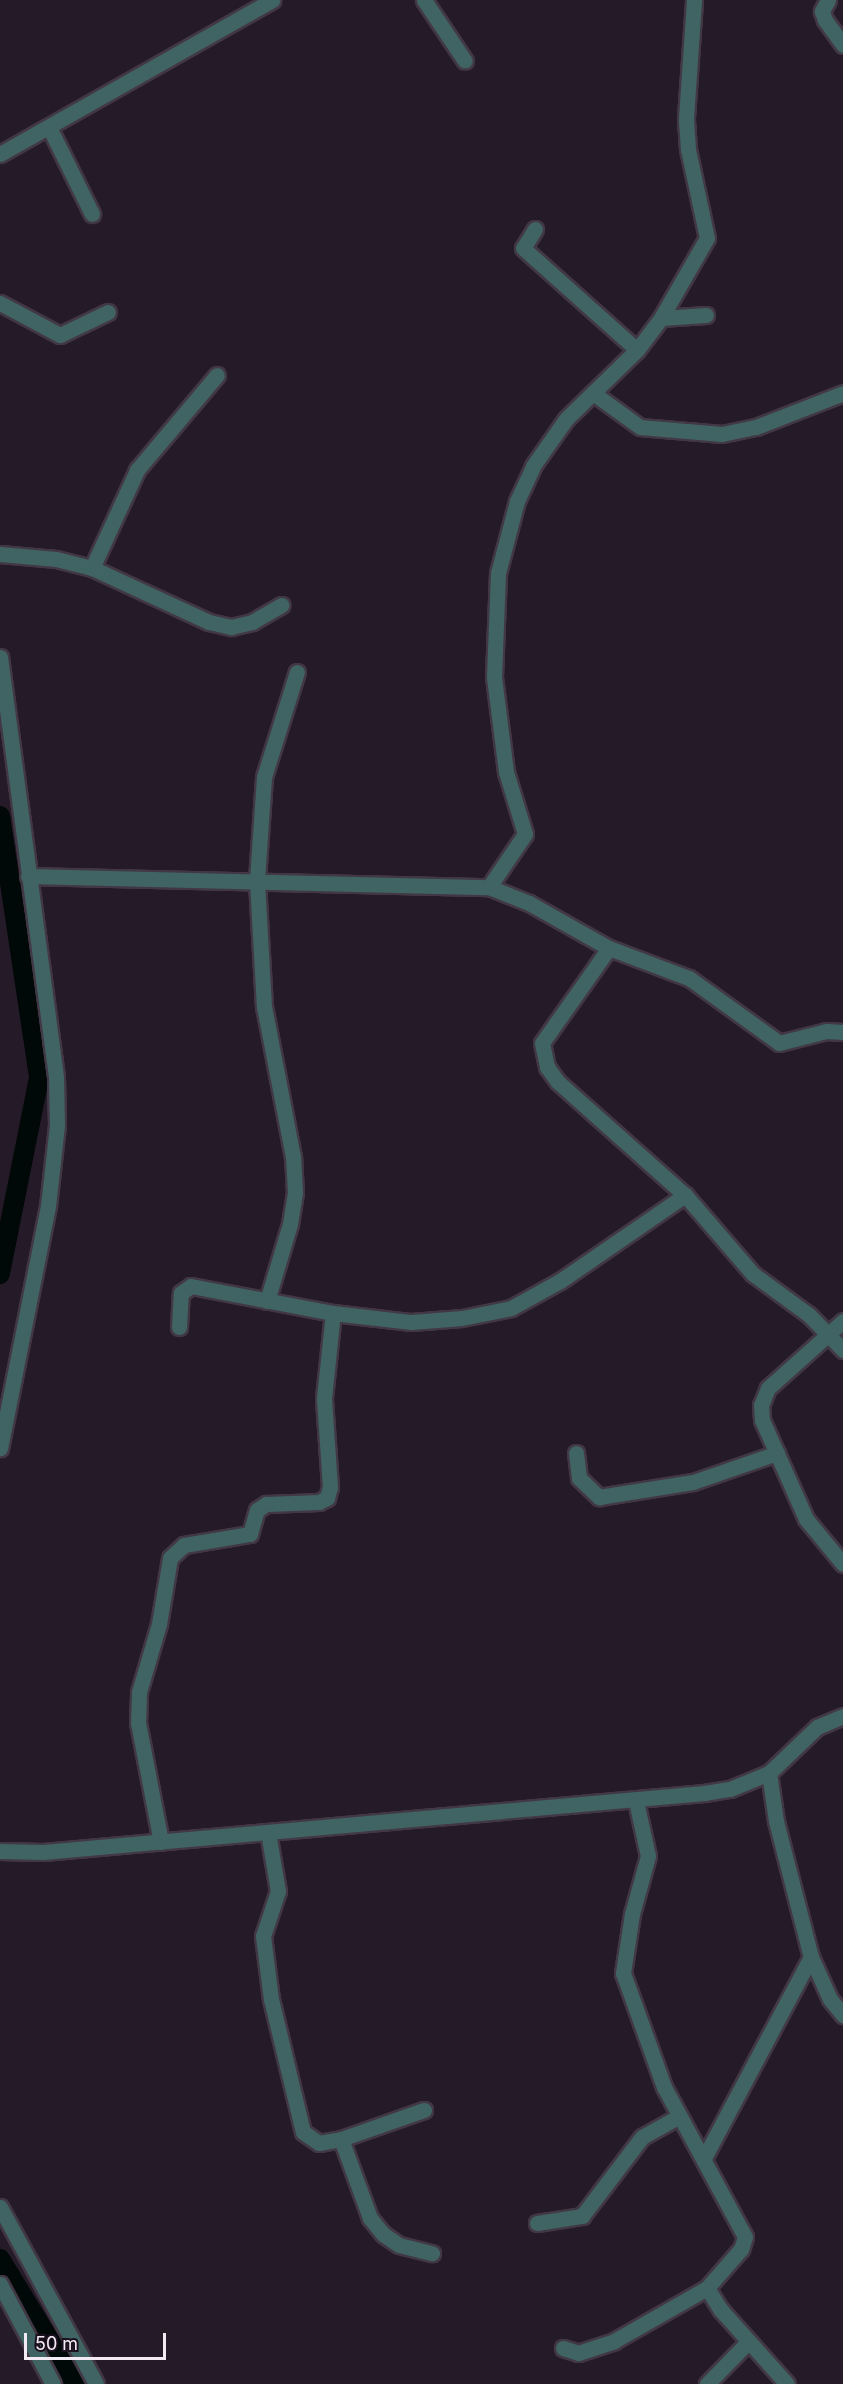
<!DOCTYPE html>
<style>
body{margin:0}
#map{position:relative;width:843px;height:2384px;overflow:hidden;background:#251b28;font-family:Inter,sans-serif}
div>[style]{position:absolute}
.canal>*{height:20px;margin:-10px;padding:0 10px;transform-origin:10px;border-radius:10px;background:#010808}
.roads{filter:drop-shadow(2px 0 #423845) drop-shadow(-2px 0 #423845) drop-shadow(0 2px #423845) drop-shadow(0 -2px #423845)}
.street>*{height:15px;margin:-7.5px;padding:0 7.5px;transform-origin:7.5px;border-radius:7.5px;background:#406463}
span{translate:-50% -50%;white-space:nowrap;text-align:center;line-height:1.15;-webkit-text-stroke:4.5px #1c121f;paint-order:stroke}
.scale{position:absolute;left:24px;top:2333px;width:142px;height:27px;box-sizing:border-box;border:3px solid #f2ebf4;border-top:0;padding-left:8px;font-size:18px;line-height:21px;white-space:nowrap;color:#f2ebf4;-webkit-text-stroke:4px #1c121f;paint-order:stroke}
</style>
<div id="map">
<div class="canal">
<i style="left:0;top:816px;width:265px;rotate:81.5deg"></i>
<i style="left:39px;top:1078px;width:200px;rotate:101.3deg"></i>
<i style="left:0;top:2259px;width:146px;rotate:58.7deg"></i>
</div>
<div class="roads">
<div class="street">
<i style="left:424px;top:0;width:73px;rotate:56.1deg"></i>
<i style="left:828px;top:0;width:13px;rotate:119deg"></i>
<i style="left:822px;top:11px;width:9px;rotate:72deg"></i>
<i style="left:825px;top:20px;width:31px;rotate:54deg"></i>
<i style="left:49px;top:127px;width:97px;rotate:63.7deg"></i>
<i style="left:0;top:154px;width:313px;rotate:-29.5deg"></i>
<i style="left:535px;top:229px;width:22px;rotate:122deg"></i>
<i style="left:523px;top:248px;width:153px;rotate:41.8deg"></i>
<i style="left:0;top:303px;width:68px;rotate:28.1deg"></i>
<i style="left:60px;top:335px;width:53px;rotate:-25.6deg"></i>
<i style="left:661px;top:318px;width:45px;rotate:-3.8deg"></i>
<i style="left:593px;top:393px;width:58px;rotate:35.9deg"></i>
<i style="left:640px;top:427px;width:82px;rotate:4.9deg"></i>
<i style="left:722px;top:434px;width:35px;rotate:-12deg"></i>
<i style="left:756px;top:427px;width:93px;rotate:-21.3deg"></i>
<i style="left:0;top:554px;width:56px;rotate:5.1deg"></i>
<i style="left:56px;top:559px;width:37px;rotate:14deg"></i>
<i style="left:92px;top:568px;width:129px;rotate:24.8deg"></i>
<i style="left:209px;top:622px;width:23px;rotate:13deg"></i>
<i style="left:231px;top:627px;width:22px;rotate:-13deg"></i>
<i style="left:252px;top:622px;width:34px;rotate:-30deg"></i>
<i style="left:92px;top:568px;width:108px;rotate:-65.3deg"></i>
<i style="left:137px;top:470px;width:124px;rotate:-49.9deg"></i>
<i style="left:0;top:657px;width:424px;rotate:82.4deg"></i>
<i style="left:56px;top:1077px;width:48px;rotate:88.8deg"></i>
<i style="left:57px;top:1125px;width:81px;rotate:96.3deg"></i>
<i style="left:48px;top:1206px;width:247px;rotate:101.2deg"></i>
<i style="left:28px;top:876px;width:461px;rotate:1.4deg"></i>
<i style="left:489px;top:887px;width:43px;rotate:21.8deg"></i>
<i style="left:529px;top:903px;width:92px;rotate:29.4deg"></i>
<i style="left:609px;top:948px;width:85px;rotate:20.6deg"></i>
<i style="left:689px;top:978px;width:111px;rotate:35.8deg"></i>
<i style="left:779px;top:1043px;width:49px;rotate:-14.3deg"></i>
<i style="left:826px;top:1031px;width:17px;rotate:3deg"></i>
<i style="left:489px;top:887px;width:64px;rotate:-55.8deg"></i>
<i style="left:525px;top:834px;width:65px;rotate:-107deg"></i>
<i style="left:506px;top:772px;width:96px;rotate:-97.2deg"></i>
<i style="left:494px;top:677px;width:104px;rotate:-87.8deg"></i>
<i style="left:498px;top:573px;width:74px;rotate:-75.2deg"></i>
<i style="left:517px;top:501px;width:38px;rotate:-65deg"></i>
<i style="left:533px;top:466px;width:57px;rotate:-54.9deg"></i>
<i style="left:566px;top:419px;width:99px;rotate:-44.2deg"></i>
<i style="left:637px;top:350px;width:40px;rotate:-53deg"></i>
<i style="left:661px;top:318px;width:92px;rotate:-60.1deg"></i>
<i style="left:707px;top:238px;width:91px;rotate:-102.1deg"></i>
<i style="left:688px;top:149px;width:31px;rotate:-94deg"></i>
<i style="left:686px;top:118px;width:118px;rotate:-86.1deg"></i>
<i style="left:609px;top:948px;width:116px;rotate:125.2deg"></i>
<i style="left:542px;top:1043px;width:25px;rotate:78deg"></i>
<i style="left:547px;top:1067px;width:19px;rotate:54deg"></i>
<i style="left:558px;top:1082px;width:170px;rotate:41.7deg"></i>
<i style="left:685px;top:1195px;width:104px;rotate:49.3deg"></i>
<i style="left:753px;top:1274px;width:69px;rotate:36.2deg"></i>
<i style="left:809px;top:1315px;width:49px;rotate:45.8deg"></i>
<i style="left:267px;top:1301px;width:80px;rotate:-73.4deg"></i>
<i style="left:290px;top:1224px;width:31px;rotate:-81deg"></i>
<i style="left:295px;top:1193px;width:36px;rotate:-93deg"></i>
<i style="left:293px;top:1157px;width:153px;rotate:-100.9deg"></i>
<i style="left:264px;top:1007px;width:127px;rotate:-93.2deg"></i>
<i style="left:257px;top:880px;width:103px;rotate:-86.1deg"></i>
<i style="left:264px;top:777px;width:110px;rotate:-72.6deg"></i>
<i style="left:843px;top:1321px;width:101px;rotate:138.2deg"></i>
<i style="left:768px;top:1388px;width:18px;rotate:112deg"></i>
<i style="left:761px;top:1405px;width:15px;rotate:86deg"></i>
<i style="left:762px;top:1420px;width:108px;rotate:66deg"></i>
<i style="left:806px;top:1519px;width:58px;rotate:50.6deg"></i>
<i style="left:179px;top:1327px;width:34px;rotate:-87deg"></i>
<i style="left:181px;top:1293px;width:12px;rotate:-35deg"></i>
<i style="left:191px;top:1286px;width:145px;rotate:10.8deg"></i>
<i style="left:333px;top:1313px;width:79px;rotate:6.6deg"></i>
<i style="left:411px;top:1322px;width:51px;rotate:-4.5deg"></i>
<i style="left:462px;top:1318px;width:50px;rotate:-11.5deg"></i>
<i style="left:511px;top:1308px;width:56px;rotate:-28.9deg"></i>
<i style="left:560px;top:1281px;width:152px;rotate:-34.5deg"></i>
<i style="left:576px;top:1453px;width:25px;rotate:83deg"></i>
<i style="left:579px;top:1478px;width:28px;rotate:44deg"></i>
<i style="left:599px;top:1497px;width:95px;rotate:-9.1deg"></i>
<i style="left:693px;top:1482px;width:89px;rotate:-19deg"></i>
<i style="left:769px;top:1773px;width:49px;rotate:81.7deg"></i>
<i style="left:776px;top:1821px;width:140px;rotate:75.6deg"></i>
<i style="left:811px;top:1957px;width:46px;rotate:65.7deg"></i>
<i style="left:830px;top:1999px;width:21px;rotate:51deg"></i>
<i style="left:636px;top:1801px;width:56px;rotate:77.7deg"></i>
<i style="left:648px;top:1856px;width:60px;rotate:105.4deg"></i>
<i style="left:632px;top:1914px;width:60px;rotate:98.7deg"></i>
<i style="left:623px;top:1973px;width:121px;rotate:70.2deg"></i>
<i style="left:664px;top:2087px;width:170px;rotate:61.6deg"></i>
<i style="left:745px;top:2237px;width:13px;rotate:108deg"></i>
<i style="left:741px;top:2249px;width:52px;rotate:131.1deg"></i>
<i style="left:707px;top:2288px;width:26px;rotate:58deg"></i>
<i style="left:721px;top:2310px;width:99px;rotate:48.3deg"></i>
<i style="left:268px;top:1832px;width:60px;rotate:80.4deg"></i>
<i style="left:278px;top:1891px;width:47px;rotate:108.4deg"></i>
<i style="left:263px;top:1936px;width:64px;rotate:82.8deg"></i>
<i style="left:271px;top:1999px;width:137px;rotate:76.5deg"></i>
<i style="left:303px;top:2132px;width:19px;rotate:35deg"></i>
<i style="left:319px;top:2143px;width:22px;rotate:-10deg"></i>
<i style="left:341px;top:2139px;width:88px;rotate:-19.3deg"></i>
<i style="left:161px;top:1842px;width:121px;rotate:-100.9deg"></i>
<i style="left:138px;top:1723px;width:31px;rotate:-88deg"></i>
<i style="left:139px;top:1692px;width:71px;rotate:-73.6deg"></i>
<i style="left:159px;top:1624px;width:67px;rotate:-80.5deg"></i>
<i style="left:170px;top:1558px;width:19px;rotate:-43deg"></i>
<i style="left:184px;top:1545px;width:67px;rotate:-9.5deg"></i>
<i style="left:250px;top:1534px;width:25px;rotate:-74deg"></i>
<i style="left:257px;top:1510px;width:11px;rotate:-34deg"></i>
<i style="left:266px;top:1504px;width:53px;rotate:-2.2deg"></i>
<i style="left:319px;top:1502px;width:9px;rotate:-27deg"></i>
<i style="left:327px;top:1498px;width:11px;rotate:-75deg"></i>
<i style="left:330px;top:1487px;width:89px;rotate:-93.9deg"></i>
<i style="left:324px;top:1398px;width:85px;rotate:-84deg"></i>
<i style="left:0;top:1851px;width:43px;rotate:1.3deg"></i>
<i style="left:43px;top:1852px;width:664px;rotate:-5.1deg"></i>
<i style="left:704px;top:1793px;width:26px;rotate:-9deg"></i>
<i style="left:730px;top:1789px;width:42px;rotate:-22.3deg"></i>
<i style="left:769px;top:1773px;width:66px;rotate:-43.8deg"></i>
<i style="left:817px;top:1727px;width:28px;rotate:-23deg"></i>
<i style="left:341px;top:2139px;width:84px;rotate:69.8deg"></i>
<i style="left:370px;top:2218px;width:21px;rotate:51deg"></i>
<i style="left:383px;top:2234px;width:19px;rotate:35deg"></i>
<i style="left:399px;top:2245px;width:34px;rotate:14deg"></i>
<i style="left:704px;top:2158px;width:228px;rotate:-62deg"></i>
<i style="left:0;top:2207px;width:201px;rotate:61.5deg"></i>
<i style="left:537px;top:2223px;width:46px;rotate:-8.8deg"></i>
<i style="left:582px;top:2216px;width:99px;rotate:-52.8deg"></i>
<i style="left:642px;top:2137px;width:41px;rotate:-29.1deg"></i>
<i style="left:0;top:2284px;width:113px;rotate:62.1deg"></i>
<i style="left:563px;top:2348px;width:16px;rotate:18deg"></i>
<i style="left:578px;top:2353px;width:38px;rotate:-18deg"></i>
<i style="left:614px;top:2341px;width:107px;rotate:-29.7deg"></i>
<i style="left:707px;top:2384px;width:59px;rotate:-45.7deg"></i>
</div>
</div>
<div class="scale">50 m</div>
</div>
